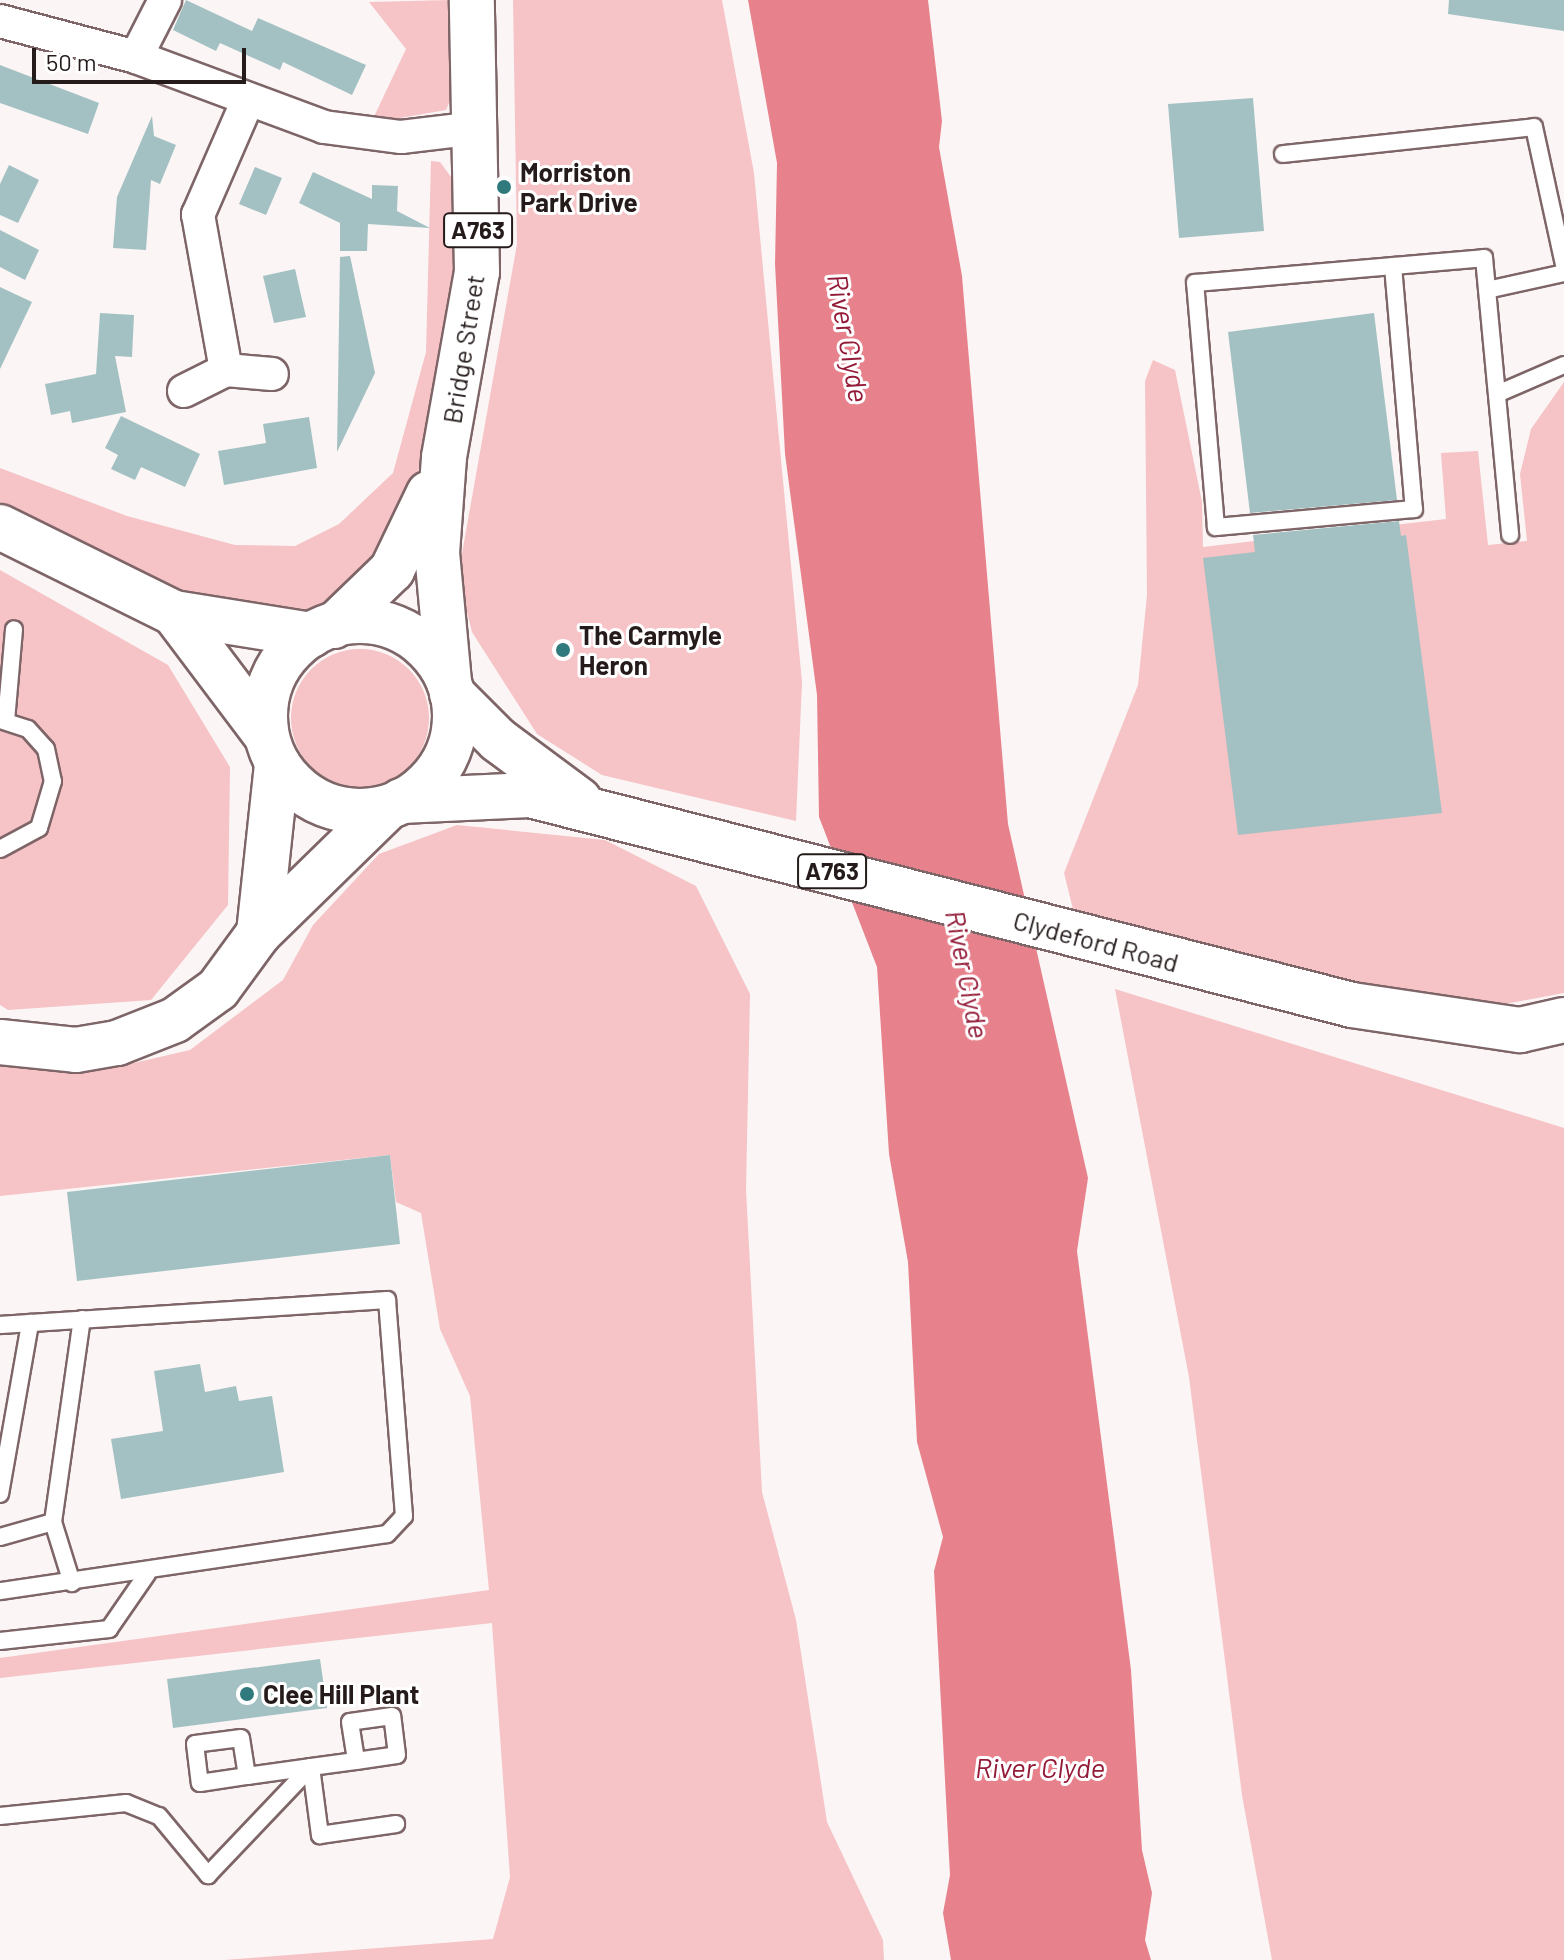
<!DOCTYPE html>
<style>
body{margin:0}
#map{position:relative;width:1564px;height:1960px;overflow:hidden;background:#fbf5f5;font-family:Barlow,sans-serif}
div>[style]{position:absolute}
.green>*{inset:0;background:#f6c3c6}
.round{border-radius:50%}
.water>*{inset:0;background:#e7828d}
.building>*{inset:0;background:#a3c1c2}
.roads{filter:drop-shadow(2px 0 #7e6567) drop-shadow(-2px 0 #7e6567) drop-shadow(0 2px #7e6567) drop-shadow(0 -2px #7e6567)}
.lane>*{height:16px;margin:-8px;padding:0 8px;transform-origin:8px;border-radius:8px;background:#fff}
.street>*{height:32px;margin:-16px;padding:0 16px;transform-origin:16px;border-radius:16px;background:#fff}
.secondary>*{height:44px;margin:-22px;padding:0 22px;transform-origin:22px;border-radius:22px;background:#fff}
.primary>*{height:44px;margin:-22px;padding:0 22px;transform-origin:22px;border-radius:22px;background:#fff}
.primary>.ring{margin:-22px;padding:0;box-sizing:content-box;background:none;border:44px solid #fff;border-radius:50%}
.dots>*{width:22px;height:22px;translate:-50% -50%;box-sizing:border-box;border:4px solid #fff;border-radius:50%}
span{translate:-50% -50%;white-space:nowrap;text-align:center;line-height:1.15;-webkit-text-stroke:6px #fff;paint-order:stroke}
.shield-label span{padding:2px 6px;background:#fff;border:2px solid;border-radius:6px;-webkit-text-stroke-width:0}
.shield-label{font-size:24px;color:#251b1b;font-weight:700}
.poi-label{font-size:26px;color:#251b1b;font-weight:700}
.left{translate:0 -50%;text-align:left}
.street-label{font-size:26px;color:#251b1b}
.water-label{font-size:28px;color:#931b38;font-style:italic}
.scale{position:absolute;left:32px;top:48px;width:214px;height:36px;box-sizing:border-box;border:4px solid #251b1b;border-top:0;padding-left:10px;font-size:24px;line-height:28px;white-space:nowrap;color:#251b1b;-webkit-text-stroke:6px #fff;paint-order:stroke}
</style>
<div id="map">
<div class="green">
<i style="clip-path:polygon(450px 0,457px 85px,446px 110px,371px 123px,406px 49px,369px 2px)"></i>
<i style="clip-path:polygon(513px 0,722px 0,754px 173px,802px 682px,796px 821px,602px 775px,537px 734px,472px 632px,458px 576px,517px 244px)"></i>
<i style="clip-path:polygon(431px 161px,440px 162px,451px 177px,454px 312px,425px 450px,396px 539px,326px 611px,218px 611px,0 506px,0 468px,127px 516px,235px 545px,295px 546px,339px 524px,393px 473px,426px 352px)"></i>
<i style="clip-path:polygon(1153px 360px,1175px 370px,1202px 502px,1203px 547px,1446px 519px,1441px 453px,1478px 451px,1488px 545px,1527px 541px,1520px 474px,1531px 429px,1564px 382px,1564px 993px,1473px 1010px,1378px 1000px,1075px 917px,1064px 873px,1138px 685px,1147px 595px,1145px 381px)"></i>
<i style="clip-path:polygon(0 570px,168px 665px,230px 767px,228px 905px,151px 1000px,8px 1010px,0 1005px)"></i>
<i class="round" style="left:291px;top:649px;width:138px;height:138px"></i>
<i style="clip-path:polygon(457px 825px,605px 840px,696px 886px,750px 994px,746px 1190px,762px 1492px,796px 1620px,827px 1822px,883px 1940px,884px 1960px,224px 1960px,493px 1939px,510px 1877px,492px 1623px,0 1678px,0 1658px,489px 1590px,470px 1396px,440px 1329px,421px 1213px,396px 1202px,390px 1155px,0 1196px,0 1063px,112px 1068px,190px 1050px,283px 980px,313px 925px,379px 854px)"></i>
<i style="clip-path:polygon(1115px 989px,1564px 1128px,1564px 1960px,1272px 1960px,1242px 1795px,1189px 1377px)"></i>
</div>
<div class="water">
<i style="clip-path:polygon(748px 0,928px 0,942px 121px,939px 147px,962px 276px,1008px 824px,1088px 1178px,1077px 1251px,1131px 1670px,1142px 1850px,1152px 1893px,1145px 1940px,1151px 1960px,951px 1960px,943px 1913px,950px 1875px,934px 1571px,943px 1537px,917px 1442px,908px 1262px,889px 1154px,877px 967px,819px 817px,817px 695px,785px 454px,775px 264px,777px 163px)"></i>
</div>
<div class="building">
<i style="clip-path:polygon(186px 0,252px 31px,258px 18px,366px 65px,352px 95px,283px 62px,280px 70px,220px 43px,216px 51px,173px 30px)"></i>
<i style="clip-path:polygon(1449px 0,1564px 0,1564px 31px,1448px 14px)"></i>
<i style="clip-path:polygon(0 65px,99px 103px,88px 134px,0 103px)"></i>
<i style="clip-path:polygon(1253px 98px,1264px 231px,1179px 238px,1168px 104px)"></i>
<i style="clip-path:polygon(152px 116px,154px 136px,176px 145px,160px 184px,151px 180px,146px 250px,113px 248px,117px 197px)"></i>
<i style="clip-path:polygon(9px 165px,39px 180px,18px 223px,0 215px,0 184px)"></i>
<i style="clip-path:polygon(255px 167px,282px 178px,266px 215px,239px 204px)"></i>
<i style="clip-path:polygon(313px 172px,372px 199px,372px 185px,398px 186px,397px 211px,430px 228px,368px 224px,367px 251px,340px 251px,340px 223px,299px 203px)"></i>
<i style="clip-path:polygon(0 230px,39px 250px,25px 280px,0 267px)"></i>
<i style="clip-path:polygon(350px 256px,375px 373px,337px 452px,340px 257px)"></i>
<i style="clip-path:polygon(295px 269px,306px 317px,274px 323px,263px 276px)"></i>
<i style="clip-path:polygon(0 287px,32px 302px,0 369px)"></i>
<i style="clip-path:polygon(100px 313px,134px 315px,132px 357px,115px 356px,126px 412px,72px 423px,70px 411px,51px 415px,45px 384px,96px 374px)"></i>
<i style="clip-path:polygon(1374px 313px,1397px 500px,1250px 513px,1228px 332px)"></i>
<i style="clip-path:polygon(121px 416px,200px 454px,185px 487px,141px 467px,135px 480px,111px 469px,118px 455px,105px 448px)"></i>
<i style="clip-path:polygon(309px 417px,317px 468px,224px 485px,218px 451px,266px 443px,263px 424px)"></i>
<i style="clip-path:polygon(1399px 521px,1401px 536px,1406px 535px,1442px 813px,1238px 835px,1203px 558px,1255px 552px,1253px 535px)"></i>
<i style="clip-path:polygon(390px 1155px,400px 1244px,77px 1281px,67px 1192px)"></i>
<i style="clip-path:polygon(200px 1364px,205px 1392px,236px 1386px,239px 1401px,272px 1396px,284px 1472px,121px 1499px,111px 1439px,163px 1431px,154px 1371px)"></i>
<i style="clip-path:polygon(320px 1659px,327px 1708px,173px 1728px,167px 1679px)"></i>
</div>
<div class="roads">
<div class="lane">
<i style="left:1283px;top:154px;width:252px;rotate:-6.1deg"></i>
<i style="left:1534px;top:127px;width:141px;rotate:77.7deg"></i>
<i style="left:1393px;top:266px;width:244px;rotate:85.1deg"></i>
<i style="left:1414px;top:509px;width:199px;rotate:174.8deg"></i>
<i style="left:1216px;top:527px;width:245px;rotate:-94.9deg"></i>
<i style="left:1195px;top:283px;width:290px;rotate:-4.9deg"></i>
<i style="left:1484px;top:258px;width:278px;rotate:84.6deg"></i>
<i style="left:1487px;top:290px;width:79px;rotate:-12.4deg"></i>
<i style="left:1497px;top:394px;width:73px;rotate:-23.4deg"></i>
<i style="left:0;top:720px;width:29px;rotate:18deg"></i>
<i style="left:28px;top:729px;width:27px;rotate:48deg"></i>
<i style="left:46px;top:749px;width:33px;rotate:78deg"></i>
<i style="left:53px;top:781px;width:49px;rotate:106.6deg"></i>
<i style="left:39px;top:828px;width:44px;rotate:151.7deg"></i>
<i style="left:6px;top:721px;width:92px;rotate:-85deg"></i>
<i style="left:0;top:1325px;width:388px;rotate:-3.7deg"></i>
<i style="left:387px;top:1300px;width:217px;rotate:85.5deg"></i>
<i style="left:404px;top:1516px;width:25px;rotate:133deg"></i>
<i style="left:387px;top:1534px;width:391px;rotate:171.6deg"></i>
<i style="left:0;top:1494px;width:174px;rotate:-80deg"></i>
<i style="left:53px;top:1522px;width:64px;rotate:72.7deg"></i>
<i style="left:0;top:1537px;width:55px;rotate:-15.8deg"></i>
<i style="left:53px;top:1522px;width:205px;rotate:-81.9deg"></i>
<i style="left:0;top:1641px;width:110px;rotate:-6.3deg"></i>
<i style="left:109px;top:1629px;width:67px;rotate:-55.4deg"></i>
<i style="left:311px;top:1767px;width:69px;rotate:82.5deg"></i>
<i style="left:320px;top:1835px;width:77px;rotate:-8.2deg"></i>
<i style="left:247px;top:1776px;width:38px;rotate:-99deg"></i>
<i style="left:241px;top:1738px;width:46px;rotate:172.6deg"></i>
<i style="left:195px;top:1744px;width:39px;rotate:83deg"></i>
<i style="left:200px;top:1783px;width:48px;rotate:-8.5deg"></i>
<i style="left:247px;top:1776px;width:65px;rotate:-8deg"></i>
<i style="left:311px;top:1767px;width:45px;rotate:-7.6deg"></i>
<i style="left:356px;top:1761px;width:41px;rotate:-8.3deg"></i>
<i style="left:397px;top:1755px;width:39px;rotate:-97deg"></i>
<i style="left:392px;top:1716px;width:42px;rotate:171.9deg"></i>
<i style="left:350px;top:1722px;width:39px;rotate:81deg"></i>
<i style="left:0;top:1816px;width:127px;rotate:-5.9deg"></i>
<i style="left:126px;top:1803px;width:35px;rotate:22deg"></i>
<i style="left:159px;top:1816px;width:77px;rotate:50.3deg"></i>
<i style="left:208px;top:1875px;width:149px;rotate:-46.4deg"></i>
</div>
<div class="street">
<i style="left:0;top:21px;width:141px;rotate:14.8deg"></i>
<i style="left:136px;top:57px;width:201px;rotate:20.4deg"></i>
<i style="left:324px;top:127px;width:78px;rotate:7.4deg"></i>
<i style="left:401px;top:137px;width:76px;rotate:-6.8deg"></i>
<i style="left:136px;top:57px;width:64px;rotate:-63deg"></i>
<i style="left:226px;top:370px;width:158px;rotate:-100.2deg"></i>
<i style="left:198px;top:215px;width:125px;rotate:-66.5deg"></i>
<i style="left:184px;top:391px;width:47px;rotate:-26.6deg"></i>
<i style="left:226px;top:370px;width:46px;rotate:5deg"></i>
</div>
<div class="secondary">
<i style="left:0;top:527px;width:194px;rotate:26.3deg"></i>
<i style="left:174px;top:613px;width:139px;rotate:9.1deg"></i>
<i style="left:174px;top:613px;width:153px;rotate:53deg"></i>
<i style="left:259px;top:933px;width:170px;rotate:-83.9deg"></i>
<i style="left:0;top:1042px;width:76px;rotate:6deg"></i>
<i style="left:76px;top:1050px;width:42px;rotate:-9.7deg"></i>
<i style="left:117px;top:1043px;width:62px;rotate:-21.6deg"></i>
<i style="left:175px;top:1020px;width:53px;rotate:-35.8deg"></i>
<i style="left:218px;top:989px;width:69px;rotate:-53.8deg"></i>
<i style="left:259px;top:933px;width:179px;rotate:-44.3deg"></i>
</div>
<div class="primary">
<i class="ring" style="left:265px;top:621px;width:146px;height:146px"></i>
<i style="left:334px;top:626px;width:81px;rotate:-44deg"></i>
<i style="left:392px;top:570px;width:85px;rotate:-64.3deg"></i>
<i style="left:449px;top:682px;width:130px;rotate:-95.3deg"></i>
<i style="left:437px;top:553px;width:96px;rotate:-85.8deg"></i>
<i style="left:444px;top:457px;width:188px;rotate:-79.9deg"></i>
<i style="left:477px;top:272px;width:272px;rotate:-91.1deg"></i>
<i style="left:452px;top:694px;width:65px;rotate:45deg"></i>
<i style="left:498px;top:740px;width:101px;rotate:36.5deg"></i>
<i style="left:401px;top:801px;width:129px;rotate:-2.7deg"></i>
<i style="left:530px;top:795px;width:848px;rotate:14.33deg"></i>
<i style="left:1352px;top:1005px;width:170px;rotate:8.5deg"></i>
<i style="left:1520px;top:1030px;width:45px;rotate:-12.8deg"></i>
</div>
</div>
<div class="dots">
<i style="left:504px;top:187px;background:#30797d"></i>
<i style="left:563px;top:650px;background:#30797d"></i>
<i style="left:247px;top:1694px;background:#30797d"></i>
</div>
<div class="shield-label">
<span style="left:478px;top:230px">A763</span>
<span style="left:832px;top:871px">A763</span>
</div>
<div class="poi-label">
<span class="left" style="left:520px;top:187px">Morriston<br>Park Drive</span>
<span class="left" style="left:579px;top:650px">The Carmyle<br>Heron</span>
<span class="left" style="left:263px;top:1694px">Clee Hill Plant</span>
</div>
<div class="street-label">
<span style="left:463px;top:349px;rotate:-81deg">Bridge Street</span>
<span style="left:1096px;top:941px;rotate:15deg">Clydeford Road</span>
</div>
<div class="water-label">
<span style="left:849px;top:338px;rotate:80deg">River Clyde</span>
<span style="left:968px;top:974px;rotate:79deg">River Clyde</span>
<span style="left:1040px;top:1767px">River Clyde</span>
</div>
<div class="scale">50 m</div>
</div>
